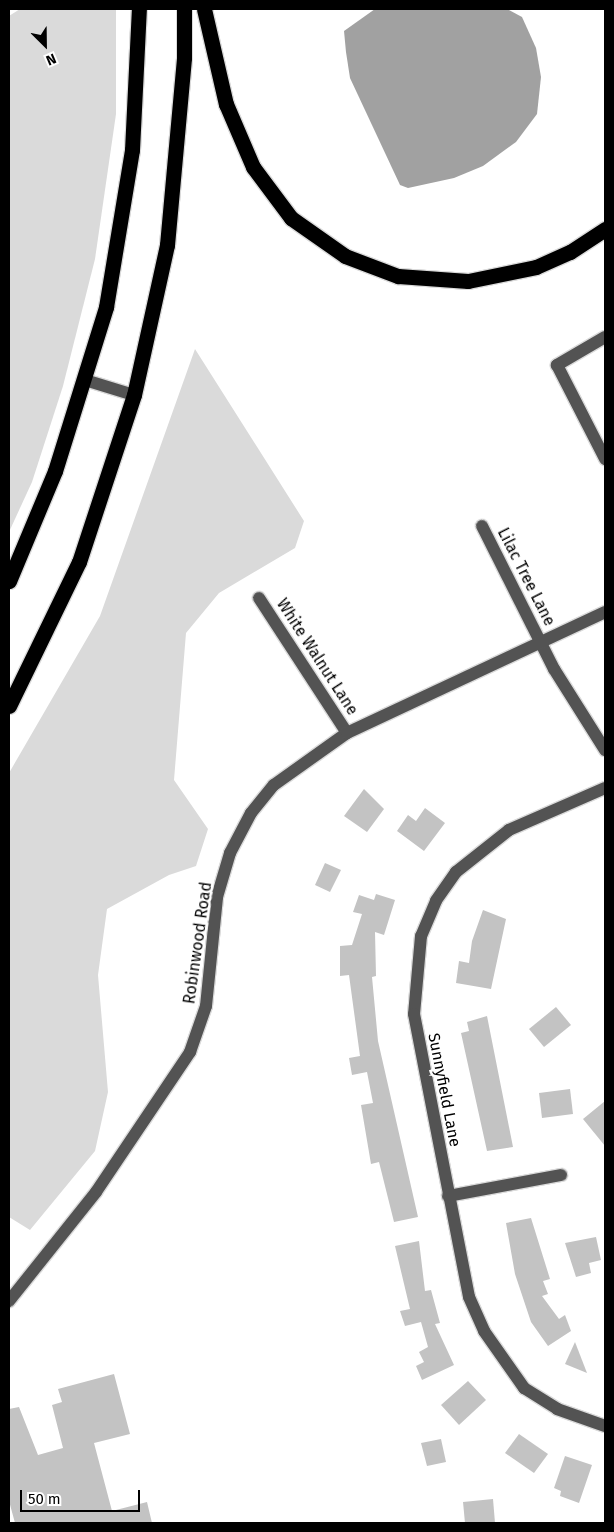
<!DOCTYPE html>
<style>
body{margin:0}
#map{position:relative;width:614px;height:1532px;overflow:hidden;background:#fff;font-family:"Fira Sans",sans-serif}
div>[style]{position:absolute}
.green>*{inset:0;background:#dadada}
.water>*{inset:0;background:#a1a1a1}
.building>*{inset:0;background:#c3c3c3}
.roads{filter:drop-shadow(1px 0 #dbdbdb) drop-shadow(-1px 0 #dbdbdb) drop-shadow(0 1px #dbdbdb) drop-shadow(0 -1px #dbdbdb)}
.minor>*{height:12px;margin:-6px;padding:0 6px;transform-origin:6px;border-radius:6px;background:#535353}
.highway>*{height:15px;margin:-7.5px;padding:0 7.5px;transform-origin:7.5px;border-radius:7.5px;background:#000}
span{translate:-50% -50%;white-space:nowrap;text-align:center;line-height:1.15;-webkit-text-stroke:5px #fff;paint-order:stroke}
.street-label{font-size:16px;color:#000}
.frame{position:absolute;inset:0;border:10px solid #000;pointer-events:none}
.north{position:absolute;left:20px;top:20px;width:50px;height:50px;-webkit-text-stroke:4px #fff;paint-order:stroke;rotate:157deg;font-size:14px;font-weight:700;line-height:20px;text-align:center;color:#000}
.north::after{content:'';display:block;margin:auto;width:18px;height:22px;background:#000;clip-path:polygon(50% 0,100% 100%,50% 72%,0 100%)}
.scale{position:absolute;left:20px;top:1490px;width:120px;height:22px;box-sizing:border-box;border:2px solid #000;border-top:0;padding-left:6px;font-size:15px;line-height:18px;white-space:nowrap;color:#000;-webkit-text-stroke:4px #fff;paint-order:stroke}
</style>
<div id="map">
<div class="green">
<i style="clip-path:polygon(20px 9px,116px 9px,116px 114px,95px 259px,63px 386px,32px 482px,9px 532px,9px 16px)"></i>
<i style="clip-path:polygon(195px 349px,304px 521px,295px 548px,219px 593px,186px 633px,174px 780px,208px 829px,196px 866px,169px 875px,107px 909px,98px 975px,108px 1092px,95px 1151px,30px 1230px,9px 1217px,9px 773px,100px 616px)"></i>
</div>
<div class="water">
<i style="clip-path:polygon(375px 9px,507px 9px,522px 17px,536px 48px,541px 77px,537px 114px,516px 142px,483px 166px,454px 178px,408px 188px,400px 185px,350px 78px,346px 52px,344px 31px)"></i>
</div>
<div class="building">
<i style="clip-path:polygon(364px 789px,384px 809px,367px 832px,344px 816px)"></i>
<i style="clip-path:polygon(425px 808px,445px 823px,424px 851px,397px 831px,408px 815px,416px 821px)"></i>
<i style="clip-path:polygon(325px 863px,341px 870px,330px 892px,315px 885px)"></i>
<i style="clip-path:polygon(376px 894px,395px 900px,384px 935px,375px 932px,376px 976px,372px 977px,378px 1041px,418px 1217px,394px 1222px,379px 1162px,371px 1164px,361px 1105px,373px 1103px,367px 1072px,352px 1075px,349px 1058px,360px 1056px,349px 975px,340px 976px,340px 946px,352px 945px,362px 914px,353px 912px,359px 895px,374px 900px)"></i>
<i style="clip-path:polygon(483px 910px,506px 919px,491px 989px,456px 983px,459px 961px,469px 963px,472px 941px)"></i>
<i style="clip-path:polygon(556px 1007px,571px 1025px,544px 1047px,529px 1029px)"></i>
<i style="clip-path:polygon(487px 1016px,513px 1147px,487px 1151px,461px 1033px,469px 1031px,467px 1022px)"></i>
<i style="clip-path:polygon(570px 1089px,573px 1114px,542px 1118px,539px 1093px)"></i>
<i style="clip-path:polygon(605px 1101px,605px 1146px,583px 1119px)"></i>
<i style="clip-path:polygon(531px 1218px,550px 1279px,543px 1281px,548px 1294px,542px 1296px,559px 1319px,565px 1315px,571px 1331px,548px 1346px,531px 1322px,515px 1274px,506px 1223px)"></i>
<i style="clip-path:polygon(596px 1237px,601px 1260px,589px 1263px,591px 1273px,576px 1277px,565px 1243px)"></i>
<i style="clip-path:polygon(419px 1241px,425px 1291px,431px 1290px,440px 1323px,435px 1324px,454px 1365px,422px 1380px,416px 1366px,424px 1362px,419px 1352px,428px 1347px,421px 1322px,405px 1326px,400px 1311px,410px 1309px,395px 1246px)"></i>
<i style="clip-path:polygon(575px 1342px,587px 1373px,565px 1364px)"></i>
<i style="clip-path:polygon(114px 1374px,130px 1434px,94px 1443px,112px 1511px,147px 1502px,152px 1523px,15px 1523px,9px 1501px,9px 1409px,19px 1407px,38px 1455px,63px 1448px,52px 1405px,62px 1402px,58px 1389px)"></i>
<i style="clip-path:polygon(468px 1381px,486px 1400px,459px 1425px,441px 1405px)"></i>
<i style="clip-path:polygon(519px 1434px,548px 1454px,534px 1473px,505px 1453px)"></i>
<i style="clip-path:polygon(441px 1439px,446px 1462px,427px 1466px,421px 1443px)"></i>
<i style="clip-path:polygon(565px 1456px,592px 1465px,579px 1503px,560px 1496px,561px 1491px,554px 1488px)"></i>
<i style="clip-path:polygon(493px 1499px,495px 1523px,465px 1523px,463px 1502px)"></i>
</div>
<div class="roads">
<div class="minor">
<i style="left:605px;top:337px;width:56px;rotate:149.7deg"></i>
<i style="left:557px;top:365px;width:106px;rotate:62.9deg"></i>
<i style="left:85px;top:380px;width:51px;rotate:17deg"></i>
<i style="left:482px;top:526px;width:160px;rotate:63.3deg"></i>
<i style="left:554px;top:669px;width:96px;rotate:57.8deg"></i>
<i style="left:259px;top:598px;width:161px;rotate:56.9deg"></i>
<i style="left:605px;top:788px;width:105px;rotate:156.4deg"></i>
<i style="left:509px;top:830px;width:68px;rotate:141.6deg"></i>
<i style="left:456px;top:872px;width:35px;rotate:125deg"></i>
<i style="left:436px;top:901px;width:38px;rotate:113deg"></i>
<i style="left:421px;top:936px;width:78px;rotate:95.1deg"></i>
<i style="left:414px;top:1014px;width:288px;rotate:79deg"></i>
<i style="left:469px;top:1297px;width:37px;rotate:66deg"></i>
<i style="left:484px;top:1331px;width:70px;rotate:54.9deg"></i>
<i style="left:524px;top:1388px;width:39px;rotate:32deg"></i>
<i style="left:557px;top:1409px;width:51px;rotate:19.5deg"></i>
<i style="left:448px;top:1196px;width:115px;rotate:-10.5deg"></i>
<i style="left:9px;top:1301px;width:139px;rotate:-51.4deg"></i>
<i style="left:96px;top:1192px;width:169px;rotate:-56.1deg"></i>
<i style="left:190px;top:1052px;width:49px;rotate:-70.8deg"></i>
<i style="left:206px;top:1006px;width:110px;rotate:-84.2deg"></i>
<i style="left:217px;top:897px;width:46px;rotate:-73.5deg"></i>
<i style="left:230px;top:853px;width:45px;rotate:-62.3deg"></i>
<i style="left:251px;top:813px;width:36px;rotate:-51deg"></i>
<i style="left:274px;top:785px;width:90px;rotate:-35.5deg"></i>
<i style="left:347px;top:733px;width:285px;rotate:-25.1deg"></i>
</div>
<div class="highway">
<i style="left:204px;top:9px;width:98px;rotate:77deg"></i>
<i style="left:226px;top:104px;width:69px;rotate:66.8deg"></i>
<i style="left:253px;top:167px;width:64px;rotate:53.3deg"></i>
<i style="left:291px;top:218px;width:66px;rotate:35.1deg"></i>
<i style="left:345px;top:256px;width:57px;rotate:20.7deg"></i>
<i style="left:398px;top:276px;width:70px;rotate:4.1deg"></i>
<i style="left:468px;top:281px;width:69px;rotate:-11.6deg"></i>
<i style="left:536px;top:267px;width:37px;rotate:-24deg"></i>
<i style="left:570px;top:252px;width:42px;rotate:-33.3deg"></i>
<i style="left:9px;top:581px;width:119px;rotate:-67.3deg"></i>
<i style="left:55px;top:471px;width:172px;rotate:-72.7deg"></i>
<i style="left:106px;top:307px;width:159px;rotate:-80.6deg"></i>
<i style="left:132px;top:150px;width:141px;rotate:-87.2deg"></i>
<i style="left:9px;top:706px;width:160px;rotate:-64.1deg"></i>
<i style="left:79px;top:562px;width:176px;rotate:-71.8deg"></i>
<i style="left:134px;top:395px;width:154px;rotate:-77.6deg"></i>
<i style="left:167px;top:245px;width:188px;rotate:-84.8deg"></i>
<i style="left:184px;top:58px;width:49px;rotate:-90deg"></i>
</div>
</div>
<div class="street-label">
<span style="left:526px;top:577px;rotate:63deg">Lilac Tree Lane</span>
<span style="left:317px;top:657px;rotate:57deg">White Walnut Lane</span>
<span style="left:198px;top:943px;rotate:-82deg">Robinwood Road</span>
<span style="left:444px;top:1090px;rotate:79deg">Sunnyfield Lane</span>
</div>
<div class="frame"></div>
<div class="north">N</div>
<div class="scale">50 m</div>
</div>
